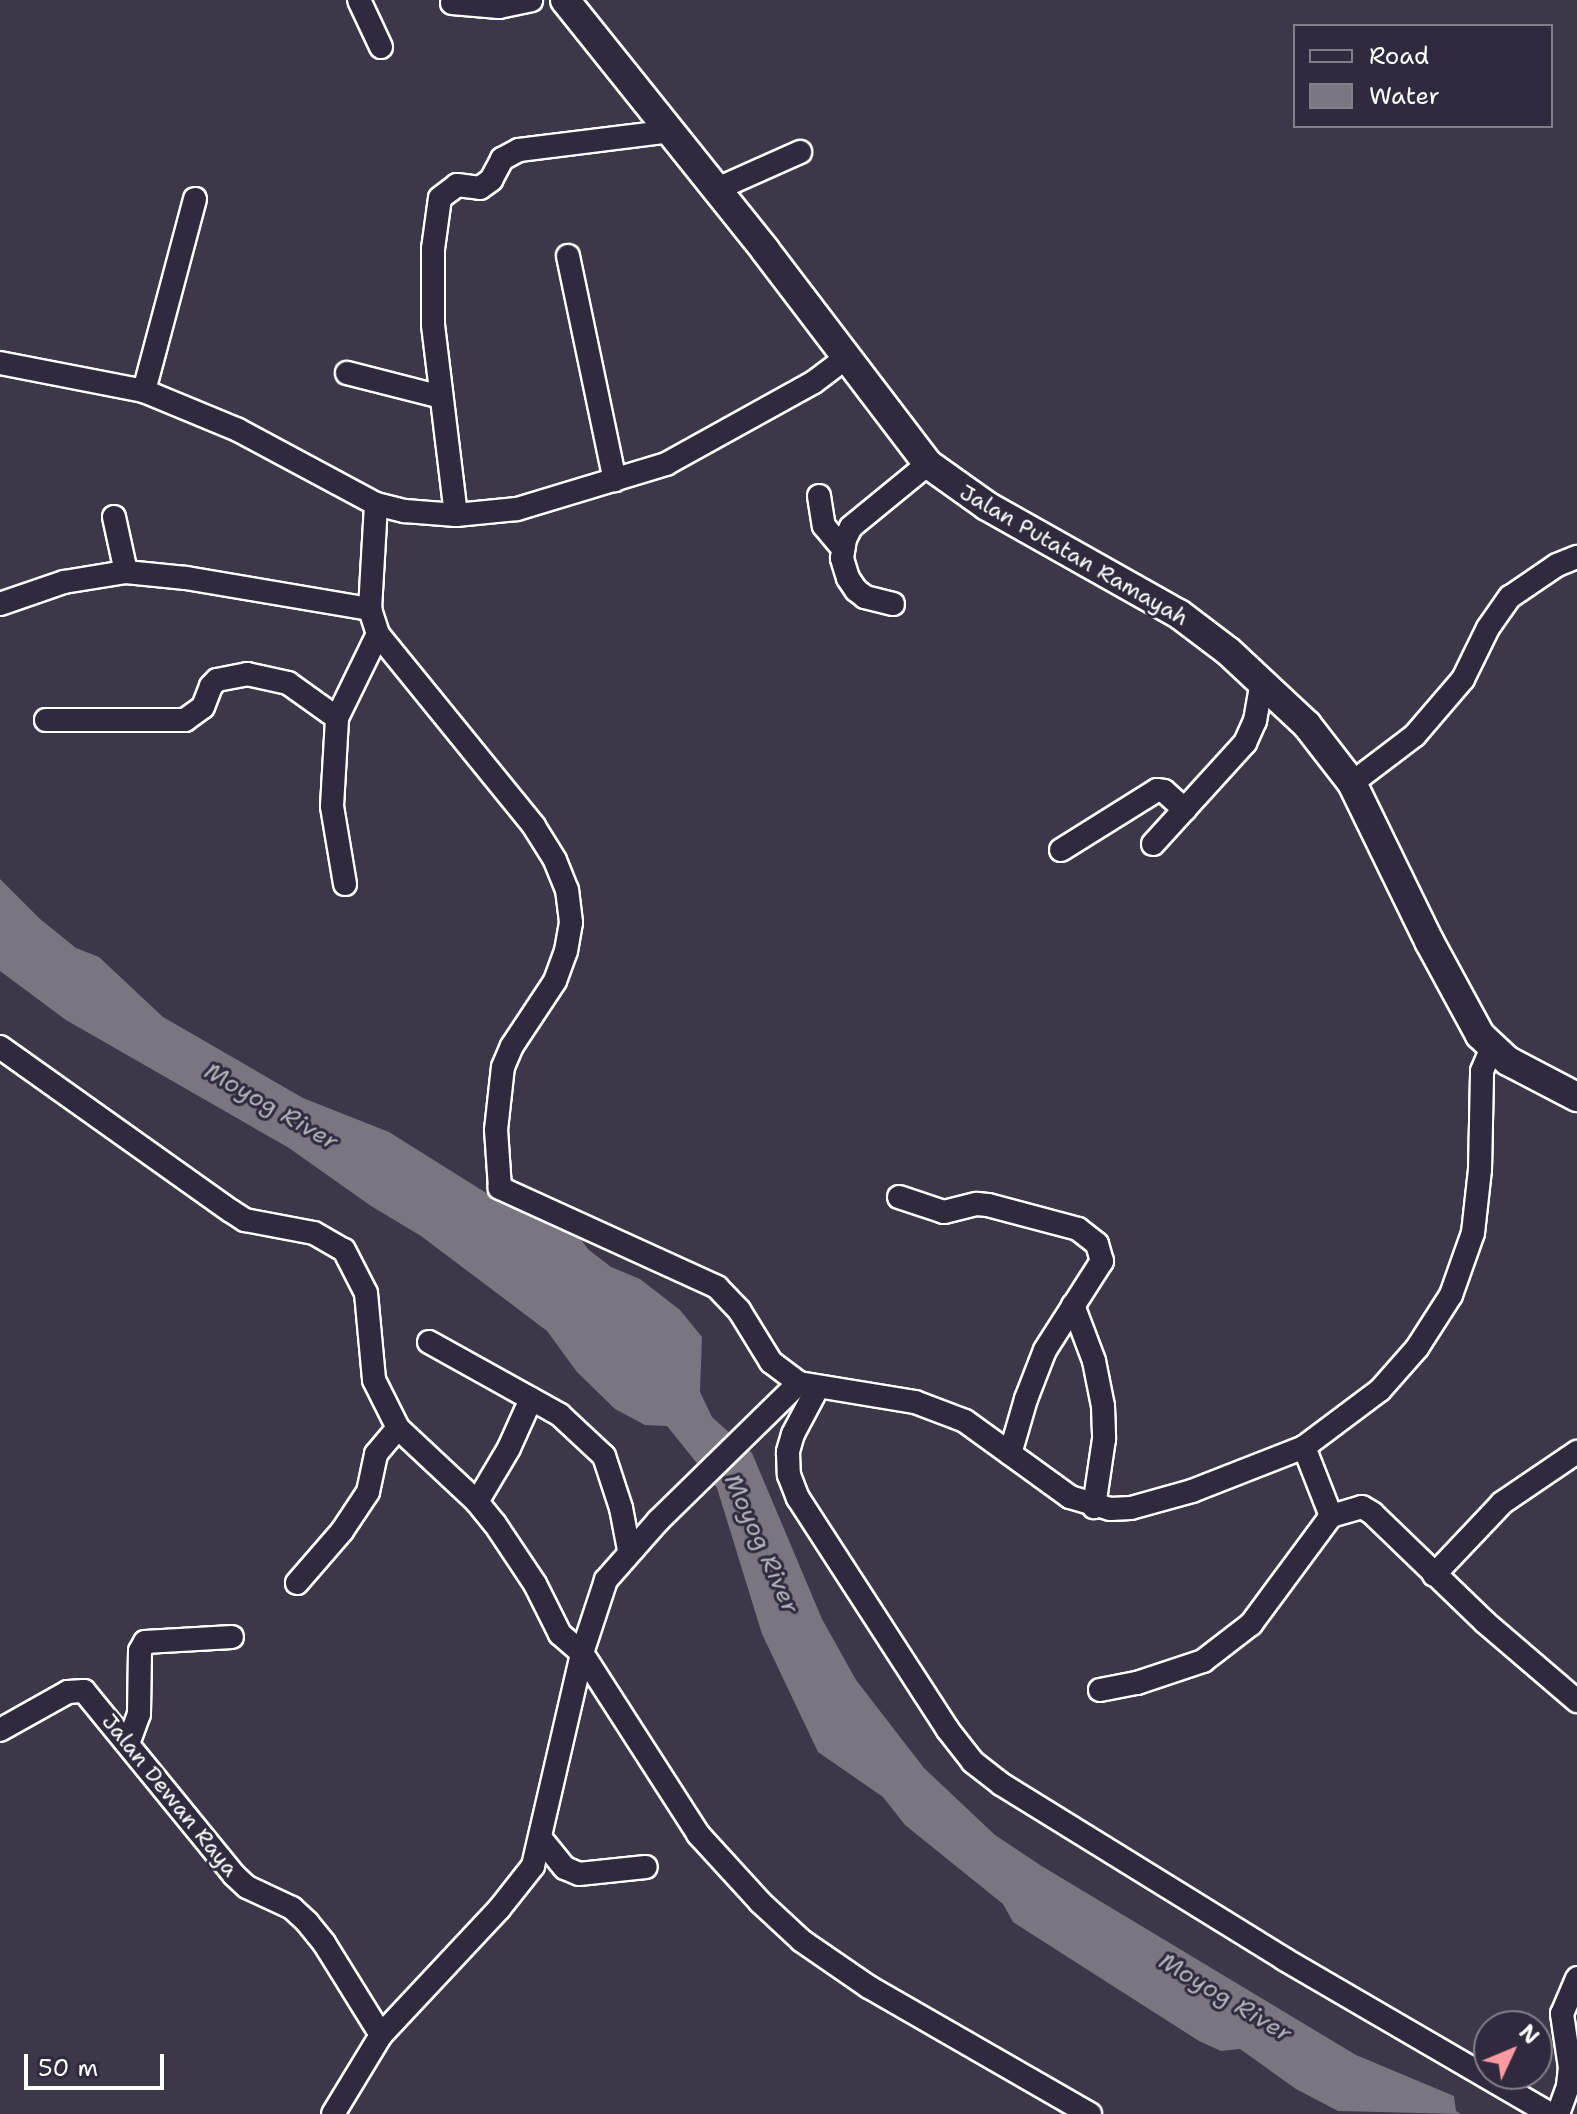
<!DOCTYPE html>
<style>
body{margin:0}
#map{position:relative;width:1577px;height:2114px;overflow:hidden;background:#3c3749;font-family:"Shantell Sans",sans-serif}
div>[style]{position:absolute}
.water>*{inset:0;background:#797682}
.roads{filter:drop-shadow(2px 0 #fff) drop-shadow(-2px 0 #fff) drop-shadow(0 2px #fff) drop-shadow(0 -2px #fff)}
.minor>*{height:22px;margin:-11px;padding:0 11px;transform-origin:11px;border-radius:11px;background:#2f2a3d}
.major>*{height:28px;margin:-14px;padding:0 14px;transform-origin:14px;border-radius:14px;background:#2f2a3d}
span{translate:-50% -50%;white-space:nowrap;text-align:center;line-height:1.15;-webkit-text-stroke:6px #2f2a3d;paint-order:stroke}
.street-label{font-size:22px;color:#fff}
.water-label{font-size:24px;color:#b5b4ba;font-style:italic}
.legend{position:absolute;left:1293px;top:24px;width:260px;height:104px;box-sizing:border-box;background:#2f2a3d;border:2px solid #827f8b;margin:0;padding:10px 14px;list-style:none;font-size:24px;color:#fff}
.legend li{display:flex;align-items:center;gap:16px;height:40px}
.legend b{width:40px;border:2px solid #827f8b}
.north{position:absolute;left:1473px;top:2010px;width:80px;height:80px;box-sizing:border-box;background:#2f2a3d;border:2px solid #827f8b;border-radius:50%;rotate:46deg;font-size:22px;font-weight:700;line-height:32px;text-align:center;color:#fff}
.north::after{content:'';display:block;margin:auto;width:28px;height:36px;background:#ff9aa2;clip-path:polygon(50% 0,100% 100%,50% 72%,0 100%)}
.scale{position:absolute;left:24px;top:2054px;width:140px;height:36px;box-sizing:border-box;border:4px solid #fff;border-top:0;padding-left:10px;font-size:24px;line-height:28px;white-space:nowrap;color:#fff;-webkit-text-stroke:6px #2f2a3d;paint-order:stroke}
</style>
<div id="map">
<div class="water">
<i style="clip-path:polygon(0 879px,40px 919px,76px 948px,99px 957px,163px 1017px,303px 1098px,389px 1132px,507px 1206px,574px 1231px,589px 1250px,611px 1267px,640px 1279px,680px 1310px,702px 1337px,700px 1392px,712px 1417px,752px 1453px,822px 1619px,856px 1680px,924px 1768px,995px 1835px,1040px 1865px,1356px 2055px,1454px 2096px,1456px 2111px,1461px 2114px,1338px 2111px,1296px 2089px,1240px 2049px,1221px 2051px,1199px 2041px,1013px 1922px,1003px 1904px,905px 1825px,883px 1797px,818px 1752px,762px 1634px,717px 1488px,667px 1426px,645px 1425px,615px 1409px,577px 1372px,547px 1331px,421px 1236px,371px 1206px,289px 1148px,66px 1020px,0 971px)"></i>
</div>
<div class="roads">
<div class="minor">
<i style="left:359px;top:0;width:52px;rotate:64.9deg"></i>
<i style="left:452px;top:3px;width:47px;rotate:4.9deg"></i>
<i style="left:499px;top:7px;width:33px;rotate:-12deg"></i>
<i style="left:717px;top:189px;width:91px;rotate:-24deg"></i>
<i style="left:195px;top:199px;width:199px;rotate:104.9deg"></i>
<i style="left:144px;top:391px;width:102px;rotate:22.5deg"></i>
<i style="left:238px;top:430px;width:157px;rotate:28.2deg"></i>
<i style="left:568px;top:256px;width:229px;rotate:78.2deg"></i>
<i style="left:0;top:363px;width:147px;rotate:11deg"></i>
<i style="left:347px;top:373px;width:97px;rotate:14.3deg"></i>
<i style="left:819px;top:496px;width:30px;rotate:81deg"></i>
<i style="left:824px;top:526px;width:30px;rotate:50deg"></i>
<i style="left:456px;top:515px;width:192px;rotate:-96.9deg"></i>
<i style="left:433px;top:324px;width:75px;rotate:-90deg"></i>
<i style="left:433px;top:249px;width:51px;rotate:-82.2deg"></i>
<i style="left:440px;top:198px;width:21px;rotate:-37deg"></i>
<i style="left:457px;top:185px;width:23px;rotate:7deg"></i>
<i style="left:480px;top:188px;width:14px;rotate:-36deg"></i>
<i style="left:491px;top:180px;width:24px;rotate:-62deg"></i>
<i style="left:502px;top:159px;width:19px;rotate:-28deg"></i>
<i style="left:519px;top:150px;width:153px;rotate:-7.1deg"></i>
<i style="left:114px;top:517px;width:56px;rotate:77.7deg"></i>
<i style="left:0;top:604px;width:68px;rotate:-19deg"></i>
<i style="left:64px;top:582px;width:63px;rotate:-9.2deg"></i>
<i style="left:126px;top:572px;width:60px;rotate:5.7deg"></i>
<i style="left:186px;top:578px;width:187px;rotate:9.6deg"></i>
<i style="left:893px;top:604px;width:29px;rotate:-166deg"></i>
<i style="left:865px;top:597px;width:11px;rotate:-142deg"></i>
<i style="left:856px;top:590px;width:14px;rotate:-124deg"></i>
<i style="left:848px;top:578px;width:21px;rotate:-107deg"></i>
<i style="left:842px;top:558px;width:19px;rotate:-81deg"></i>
<i style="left:845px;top:539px;width:13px;rotate:-63deg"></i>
<i style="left:851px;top:527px;width:99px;rotate:-39.3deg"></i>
<i style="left:46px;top:720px;width:139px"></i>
<i style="left:185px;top:720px;width:22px;rotate:-36deg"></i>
<i style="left:203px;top:707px;width:22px;rotate:-69deg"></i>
<i style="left:211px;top:686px;width:8px;rotate:-45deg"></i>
<i style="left:217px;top:680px;width:31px;rotate:-11deg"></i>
<i style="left:247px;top:674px;width:42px;rotate:12.4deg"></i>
<i style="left:288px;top:683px;width:60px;rotate:35.5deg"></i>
<i style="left:1352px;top:783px;width:79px;rotate:-37.3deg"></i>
<i style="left:1415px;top:735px;width:74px;rotate:-49.4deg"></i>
<i style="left:1463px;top:679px;width:57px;rotate:-63.9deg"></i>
<i style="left:1488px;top:628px;width:38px;rotate:-55deg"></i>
<i style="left:1510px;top:597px;width:57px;rotate:-34.2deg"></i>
<i style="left:1557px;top:565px;width:22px;rotate:-22deg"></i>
<i style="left:1153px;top:844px;width:137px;rotate:-47.7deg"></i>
<i style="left:1245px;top:743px;width:24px;rotate:-66deg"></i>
<i style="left:1255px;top:721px;width:41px;rotate:-80.1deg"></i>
<i style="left:1061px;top:850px;width:113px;rotate:-32deg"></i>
<i style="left:1157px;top:790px;width:7px;rotate:8deg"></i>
<i style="left:1164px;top:791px;width:28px;rotate:42deg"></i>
<i style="left:345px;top:884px;width:79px;rotate:-99.5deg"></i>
<i style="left:332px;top:806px;width:88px;rotate:-86.7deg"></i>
<i style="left:337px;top:718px;width:93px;rotate:-64deg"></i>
<i style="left:0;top:1047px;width:283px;rotate:35.4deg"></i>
<i style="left:231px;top:1211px;width:17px;rotate:33deg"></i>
<i style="left:245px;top:1220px;width:70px;rotate:10.7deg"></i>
<i style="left:314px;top:1233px;width:34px;rotate:30deg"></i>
<i style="left:344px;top:1250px;width:48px;rotate:62.9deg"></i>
<i style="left:366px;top:1293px;width:87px;rotate:84.7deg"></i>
<i style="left:374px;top:1380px;width:54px;rotate:63.4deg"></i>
<i style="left:398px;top:1428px;width:108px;rotate:43.1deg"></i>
<i style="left:477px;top:1502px;width:28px;rotate:51deg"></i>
<i style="left:495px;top:1524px;width:72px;rotate:56.3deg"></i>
<i style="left:535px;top:1584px;width:56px;rotate:63.4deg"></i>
<i style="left:560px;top:1634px;width:29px;rotate:41deg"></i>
<i style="left:582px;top:1653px;width:215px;rotate:57.3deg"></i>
<i style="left:698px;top:1834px;width:92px;rotate:47.6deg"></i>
<i style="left:760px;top:1902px;width:57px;rotate:42.9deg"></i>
<i style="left:802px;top:1941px;width:81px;rotate:34.5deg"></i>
<i style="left:869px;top:1987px;width:255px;rotate:29.9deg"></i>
<i style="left:899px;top:1197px;width:47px;rotate:18.4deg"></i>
<i style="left:944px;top:1212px;width:34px;rotate:-14deg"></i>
<i style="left:977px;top:1204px;width:11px;rotate:5deg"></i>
<i style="left:988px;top:1205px;width:93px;rotate:14.9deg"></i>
<i style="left:1078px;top:1229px;width:24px;rotate:38deg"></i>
<i style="left:1097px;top:1244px;width:18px;rotate:74deg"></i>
<i style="left:1102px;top:1261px;width:106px;rotate:122.6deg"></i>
<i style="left:1045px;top:1350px;width:53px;rotate:111.2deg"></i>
<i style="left:1026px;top:1399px;width:57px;rotate:106.2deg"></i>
<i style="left:1073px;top:1305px;width:60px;rotate:69.4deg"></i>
<i style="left:1094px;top:1361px;width:46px;rotate:78.7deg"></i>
<i style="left:1103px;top:1406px;width:33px;rotate:88deg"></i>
<i style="left:1104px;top:1439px;width:69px;rotate:98.4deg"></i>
<i style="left:429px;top:1342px;width:150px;rotate:29.1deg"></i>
<i style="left:560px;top:1415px;width:60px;rotate:43deg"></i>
<i style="left:604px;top:1456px;width:55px;rotate:71.9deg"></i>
<i style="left:621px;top:1508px;width:43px;rotate:79.2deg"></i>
<i style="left:799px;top:1383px;width:35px;rotate:-143deg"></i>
<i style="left:771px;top:1362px;width:61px;rotate:-121.6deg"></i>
<i style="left:739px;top:1310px;width:32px;rotate:-134deg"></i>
<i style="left:717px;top:1287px;width:239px;rotate:-155.5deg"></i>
<i style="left:500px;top:1188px;width:58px;rotate:-93.9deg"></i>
<i style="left:496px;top:1130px;width:63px;rotate:-83.7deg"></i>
<i style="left:503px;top:1067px;width:23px;rotate:-67deg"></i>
<i style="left:512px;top:1046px;width:78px;rotate:-56.5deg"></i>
<i style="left:555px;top:981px;width:32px;rotate:-70deg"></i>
<i style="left:566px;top:951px;width:29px;rotate:-80deg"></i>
<i style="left:571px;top:922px;width:32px;rotate:-97deg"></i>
<i style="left:567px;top:890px;width:32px;rotate:-112deg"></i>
<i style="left:555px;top:860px;width:40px;rotate:-122deg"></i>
<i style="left:534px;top:826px;width:247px;rotate:-129.1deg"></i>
<i style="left:378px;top:634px;width:26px;rotate:-108deg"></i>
<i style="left:370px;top:609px;width:105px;rotate:-86.7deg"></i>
<i style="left:376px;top:504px;width:30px;rotate:14deg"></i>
<i style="left:405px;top:511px;width:51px;rotate:4.5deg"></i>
<i style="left:456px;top:515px;width:61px;rotate:-5.6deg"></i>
<i style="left:517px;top:509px;width:156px;rotate:-16.8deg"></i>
<i style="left:666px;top:464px;width:169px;rotate:-29deg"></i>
<i style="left:814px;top:382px;width:41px;rotate:-37.1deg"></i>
<i style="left:818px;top:1387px;width:53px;rotate:118deg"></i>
<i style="left:793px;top:1434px;width:19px;rotate:106deg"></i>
<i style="left:788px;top:1452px;width:23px;rotate:88deg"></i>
<i style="left:789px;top:1475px;width:25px;rotate:69deg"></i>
<i style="left:798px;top:1498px;width:276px;rotate:57.1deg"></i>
<i style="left:948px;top:1730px;width:41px;rotate:52deg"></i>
<i style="left:973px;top:1762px;width:36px;rotate:38deg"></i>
<i style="left:1001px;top:1784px;width:333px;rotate:31.7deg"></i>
<i style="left:1284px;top:1959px;width:308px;rotate:30.2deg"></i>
<i style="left:1304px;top:1447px;width:74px;rotate:68.6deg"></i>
<i style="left:1331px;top:1516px;width:32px;rotate:-16deg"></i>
<i style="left:1362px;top:1507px;width:12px;rotate:31deg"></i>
<i style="left:1372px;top:1513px;width:158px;rotate:44deg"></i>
<i style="left:1486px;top:1623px;width:120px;rotate:40.6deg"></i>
<i style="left:477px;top:1502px;width:63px;rotate:-59.3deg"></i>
<i style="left:509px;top:1448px;width:54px;rotate:-65.8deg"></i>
<i style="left:1434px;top:1575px;width:99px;rotate:-46.6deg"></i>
<i style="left:1502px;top:1503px;width:91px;rotate:-34.2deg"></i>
<i style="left:297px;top:1583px;width:69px;rotate:-49.1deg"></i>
<i style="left:342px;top:1531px;width:47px;rotate:-56.3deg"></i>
<i style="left:368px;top:1492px;width:39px;rotate:-78deg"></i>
<i style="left:376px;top:1454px;width:34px;rotate:-50deg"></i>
<i style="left:1100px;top:1690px;width:38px;rotate:-11deg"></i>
<i style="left:1137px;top:1683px;width:70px;rotate:-18.4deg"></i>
<i style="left:1203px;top:1661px;width:61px;rotate:-37.6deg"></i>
<i style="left:1251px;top:1624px;width:134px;rotate:-53.5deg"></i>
<i style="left:0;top:1730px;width:78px;rotate:-29.2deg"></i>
<i style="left:68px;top:1692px;width:16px;rotate:-4deg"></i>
<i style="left:84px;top:1691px;width:237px;rotate:50.8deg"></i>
<i style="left:234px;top:1875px;width:18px;rotate:43deg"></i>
<i style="left:247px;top:1887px;width:50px;rotate:25deg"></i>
<i style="left:292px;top:1908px;width:21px;rotate:43deg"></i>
<i style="left:307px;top:1922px;width:27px;rotate:51deg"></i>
<i style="left:324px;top:1943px;width:108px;rotate:58.2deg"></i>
<i style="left:128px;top:1744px;width:32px;rotate:-70deg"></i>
<i style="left:139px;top:1714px;width:63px;rotate:-89.1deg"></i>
<i style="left:140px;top:1651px;width:10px;rotate:-61deg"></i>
<i style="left:145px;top:1642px;width:87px;rotate:-3.3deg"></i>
<i style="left:542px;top:1840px;width:36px;rotate:51deg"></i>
<i style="left:565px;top:1868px;width:15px;rotate:23deg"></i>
<i style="left:579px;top:1874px;width:67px;rotate:-6deg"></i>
<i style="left:333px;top:2114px;width:92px;rotate:-58.7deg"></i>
<i style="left:381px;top:2035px;width:173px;rotate:-46.9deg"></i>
<i style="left:499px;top:1909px;width:55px;rotate:-51.7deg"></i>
<i style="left:533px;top:1866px;width:219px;rotate:-77deg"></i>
<i style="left:582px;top:1653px;width:77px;rotate:-71.8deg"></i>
<i style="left:606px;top:1580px;width:79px;rotate:-48.6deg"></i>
<i style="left:658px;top:1521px;width:197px;rotate:-44.4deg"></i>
<i style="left:799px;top:1383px;width:118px;rotate:9.3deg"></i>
<i style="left:915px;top:1402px;width:53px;rotate:20.8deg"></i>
<i style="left:965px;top:1421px;width:130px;rotate:35.9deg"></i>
<i style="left:1070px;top:1497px;width:42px;rotate:16.7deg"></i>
<i style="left:1110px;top:1509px;width:21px;rotate:-3deg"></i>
<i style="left:1131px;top:1508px;width:63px;rotate:-15.6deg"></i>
<i style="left:1192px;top:1491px;width:120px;rotate:-21.4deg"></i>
<i style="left:1304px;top:1447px;width:95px;rotate:-36.9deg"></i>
<i style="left:1380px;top:1390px;width:56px;rotate:-48.6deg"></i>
<i style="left:1417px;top:1348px;width:63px;rotate:-57.3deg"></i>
<i style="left:1451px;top:1295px;width:66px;rotate:-70.5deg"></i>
<i style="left:1473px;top:1233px;width:63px;rotate:-83.7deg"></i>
<i style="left:1480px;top:1170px;width:99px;rotate:-88.8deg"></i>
<i style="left:1482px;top:1071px;width:25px;rotate:-67deg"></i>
<i style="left:1558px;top:2114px;width:30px;rotate:-70deg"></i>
<i style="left:1568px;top:2086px;width:18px;rotate:-84deg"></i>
<i style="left:1570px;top:2068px;width:55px;rotate:-98.4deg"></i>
<i style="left:1562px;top:2014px;width:39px;rotate:-67deg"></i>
</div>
<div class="major">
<i style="left:565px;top:0;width:320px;rotate:51.3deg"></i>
<i style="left:765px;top:250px;width:269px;rotate:52.7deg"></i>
<i style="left:928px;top:464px;width:72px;rotate:35.4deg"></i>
<i style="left:987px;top:506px;width:220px;rotate:29.4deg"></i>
<i style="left:1179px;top:614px;width:61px;rotate:37.1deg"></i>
<i style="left:1228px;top:651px;width:108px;rotate:43.1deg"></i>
<i style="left:1307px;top:725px;width:73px;rotate:52.2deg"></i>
<i style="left:1352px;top:783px;width:176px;rotate:64deg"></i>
<i style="left:1429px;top:941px;width:107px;rotate:61.5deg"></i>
<i style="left:1480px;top:1035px;width:38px;rotate:43deg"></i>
<i style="left:1508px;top:1061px;width:78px;rotate:27.6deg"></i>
</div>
</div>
<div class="street-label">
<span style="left:1074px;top:555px;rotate:30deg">Jalan Putatan Ramayah</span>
<span style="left:170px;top:1795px;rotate:51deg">Jalan Dewan Raya</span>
</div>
<div class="water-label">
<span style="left:271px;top:1107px;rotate:30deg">Moyog River</span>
<span style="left:761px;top:1544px;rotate:66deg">Moyog River</span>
<span style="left:1225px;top:1998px;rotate:31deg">Moyog River</span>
</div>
<ul class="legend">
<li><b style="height:10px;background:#2f2a3d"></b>Road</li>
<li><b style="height:22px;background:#797682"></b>Water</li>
</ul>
<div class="north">N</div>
<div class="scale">50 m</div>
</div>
